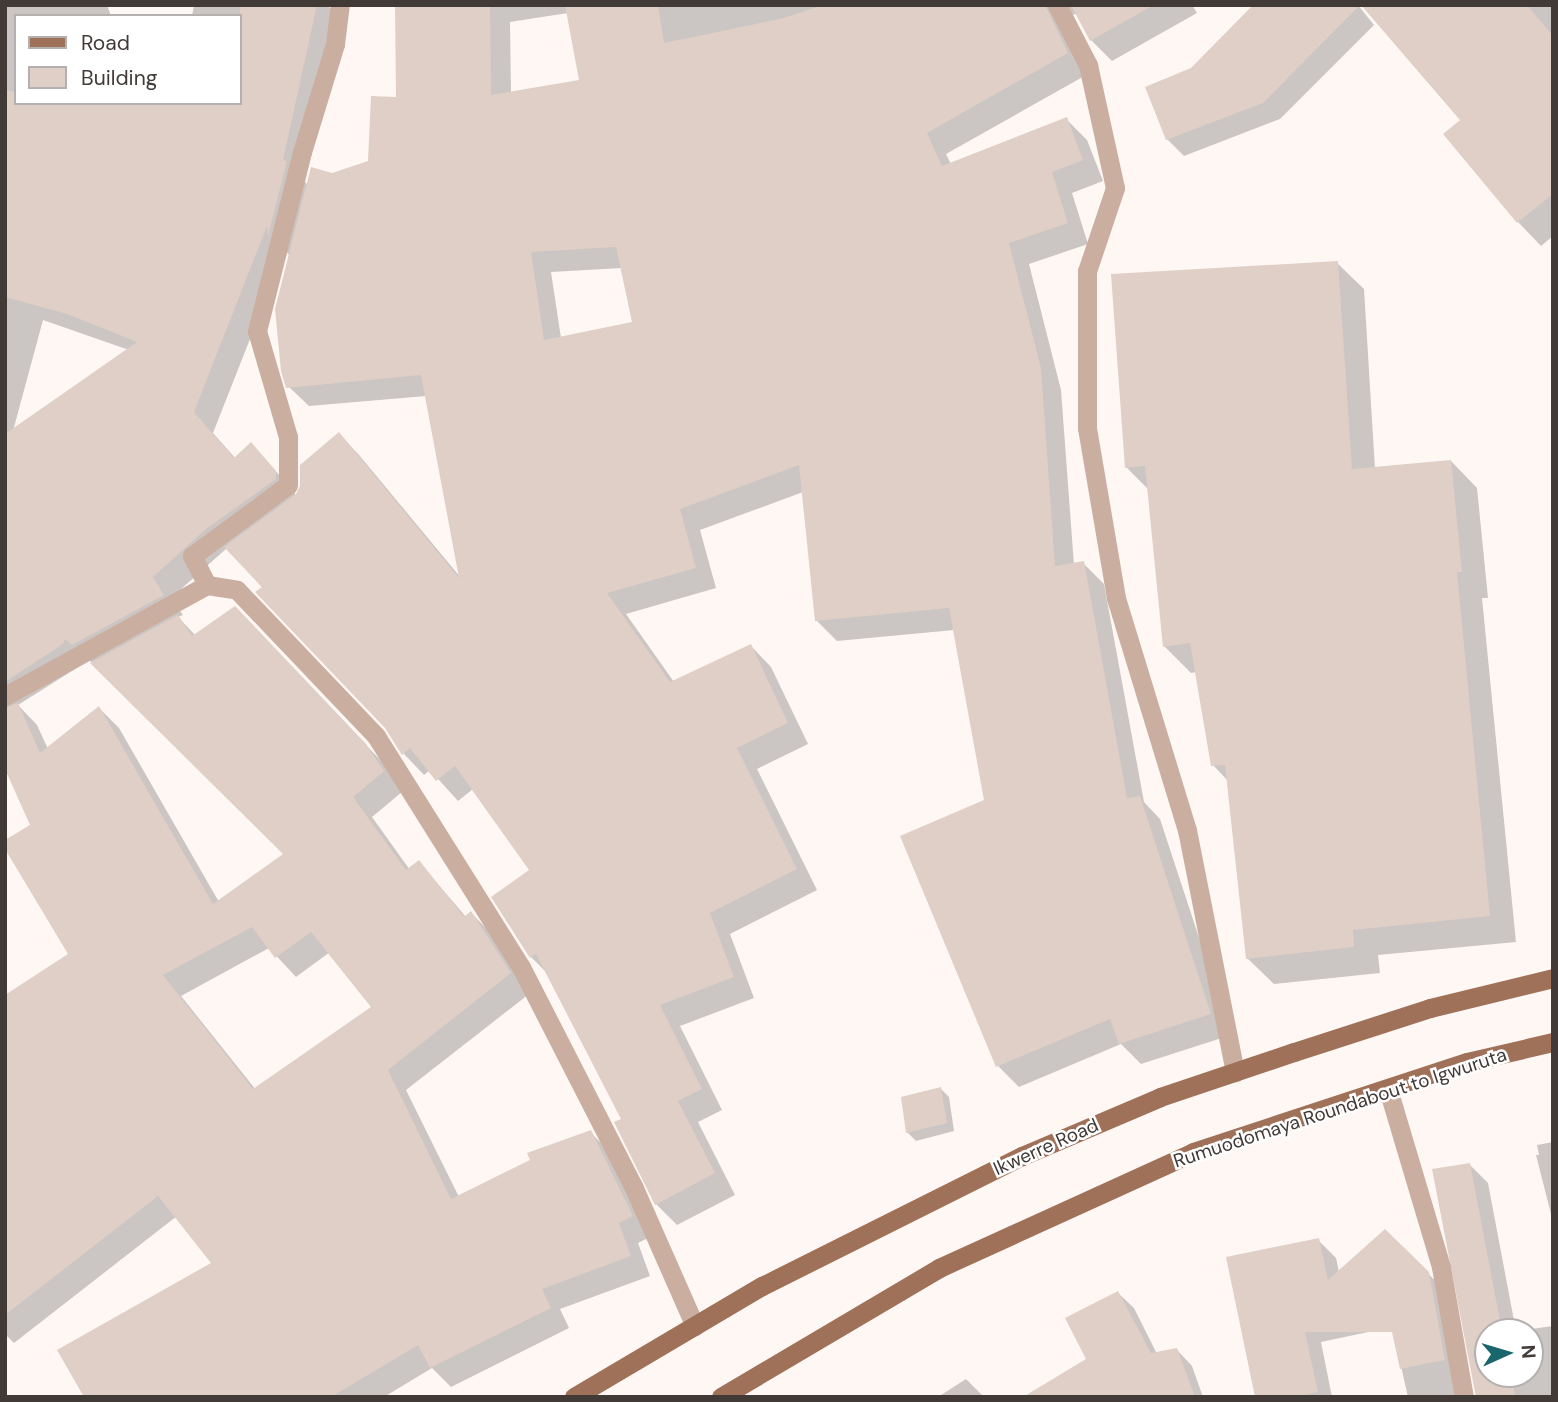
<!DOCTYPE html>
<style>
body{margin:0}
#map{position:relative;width:1558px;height:1402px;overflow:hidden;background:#fef7f4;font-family:"DM Sans",sans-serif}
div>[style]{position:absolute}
.shadow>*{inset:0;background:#0003}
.building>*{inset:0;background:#dfcfc6}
.minor>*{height:19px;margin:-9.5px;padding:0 9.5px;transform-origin:9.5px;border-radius:9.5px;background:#caafa1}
.primary>*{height:19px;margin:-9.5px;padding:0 9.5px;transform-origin:9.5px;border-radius:9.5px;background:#a07159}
span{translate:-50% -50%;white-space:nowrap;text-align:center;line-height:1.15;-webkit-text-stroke:5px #fff;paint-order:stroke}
.street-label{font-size:19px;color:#413a37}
.frame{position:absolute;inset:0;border:7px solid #413a37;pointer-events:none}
.legend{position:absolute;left:14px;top:14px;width:228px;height:91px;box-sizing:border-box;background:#fff;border:2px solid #b3b0af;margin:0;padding:9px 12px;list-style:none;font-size:21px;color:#413a37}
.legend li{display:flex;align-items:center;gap:14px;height:35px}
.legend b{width:35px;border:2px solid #b3b0af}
.north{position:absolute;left:1474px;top:1318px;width:70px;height:70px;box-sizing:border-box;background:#fff;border:2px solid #b3b0af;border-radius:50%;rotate:86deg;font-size:19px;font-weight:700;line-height:28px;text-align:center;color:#413a37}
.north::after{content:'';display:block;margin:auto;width:24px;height:32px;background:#19666c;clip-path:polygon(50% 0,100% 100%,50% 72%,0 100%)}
</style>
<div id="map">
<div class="shadow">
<i style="clip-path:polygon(evenodd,5px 5px,107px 5px,111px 16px,16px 16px,16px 103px,240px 103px,240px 16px,192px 16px,194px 5px,327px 5px,338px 16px,302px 179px,308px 185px,370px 162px,398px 98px,397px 5px,1192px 5px,1197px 13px,1112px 61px,1091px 40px,1077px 14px,1072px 15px,1088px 74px,946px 154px,951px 164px,1066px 119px,1087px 140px,1103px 181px,1072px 193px,1088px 244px,1029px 264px,1061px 390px,1074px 565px,1083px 563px,1104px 584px,1144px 802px,1160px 819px,1231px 1035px,1141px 1064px,1121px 1044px,1019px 1087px,998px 1066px,986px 801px,954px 630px,837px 641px,816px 620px,803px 492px,700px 530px,716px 588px,626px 614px,674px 682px,751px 646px,771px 667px,808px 744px,757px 769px,817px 890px,730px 934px,754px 998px,680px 1026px,722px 1110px,698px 1122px,735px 1195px,677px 1225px,656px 1204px,623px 1120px,548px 974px,531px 957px,531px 870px,473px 789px,458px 801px,430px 770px,424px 775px,404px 754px,386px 726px,227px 548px,171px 598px,183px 615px,178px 617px,195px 635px,255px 628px,386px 766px,402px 792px,372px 817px,410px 870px,419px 862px,466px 917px,471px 913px,491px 933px,529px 994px,406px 1090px,459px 1197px,590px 1132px,610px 1152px,652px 1236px,638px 1243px,650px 1276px,560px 1309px,569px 1328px,451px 1387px,432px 1368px,384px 1397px,91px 1397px,213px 1263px,177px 1216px,14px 1343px,5px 1334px,5px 997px,71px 955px,32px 826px,5px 765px,5px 5px,568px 13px,581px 82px,511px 93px,510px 22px,568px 13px,5px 5px,285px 250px,290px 256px,288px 386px,309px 406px,426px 396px,461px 578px,359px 455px,339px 434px,295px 500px,295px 492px,270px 465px,236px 459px,213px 433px,285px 250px,5px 5px,622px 268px,634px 324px,561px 338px,551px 272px,622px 268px,5px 5px,43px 320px,129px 350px,13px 431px,43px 320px,5px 5px,86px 656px,93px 664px,285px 854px,219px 902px,119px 728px,99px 708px,48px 749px,37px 725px,18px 705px,83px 664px,86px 656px,5px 5px,269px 948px,296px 977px,330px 952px,373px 1007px,256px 1090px,181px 996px,269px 948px)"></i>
<i style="clip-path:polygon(1358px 5px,1374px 25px,1280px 119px,1184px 156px,1167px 139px,1192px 70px)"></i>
<i style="clip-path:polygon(1436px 5px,1553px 5px,1553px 236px,1541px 246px,1518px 222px,1446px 134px,1463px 120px)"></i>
<i style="clip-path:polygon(1337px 263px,1364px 289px,1375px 469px,1451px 461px,1477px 488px,1488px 598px,1482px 598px,1516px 942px,1378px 955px,1380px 973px,1274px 984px,1247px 958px,1228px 781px,1213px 765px,1197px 672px,1191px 673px,1165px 647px,1150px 491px,1126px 467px)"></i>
<i style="clip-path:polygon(941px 1089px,949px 1097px,954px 1131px,916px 1141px,907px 1132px)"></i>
<i style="clip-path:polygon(1553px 1142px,1553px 1222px,1536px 1155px,1539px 1155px,1537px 1145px)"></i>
<i style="clip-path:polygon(evenodd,1470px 1165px,1488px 1183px,1516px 1331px,1553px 1326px,1553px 1397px,1478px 1397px,1470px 1165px,1488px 1332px,1530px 1332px,1530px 1374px,1488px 1374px,1488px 1332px)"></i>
<i style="clip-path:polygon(1385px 1232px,1447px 1292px,1465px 1397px,1408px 1397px,1392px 1327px,1321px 1342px,1332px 1397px,1257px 1397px,1318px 1240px,1336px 1258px,1339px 1272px)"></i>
<i style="clip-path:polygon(1118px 1293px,1134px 1308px,1157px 1354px,1177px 1350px,1192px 1366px,1203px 1397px,1057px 1397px,1088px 1360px)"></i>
<i style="clip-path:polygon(966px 1379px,984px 1397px,938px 1397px)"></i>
</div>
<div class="building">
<i style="clip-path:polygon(240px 5px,317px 5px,283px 160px,287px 161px,268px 236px,267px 226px,194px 412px,234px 458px,251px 442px,276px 471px,276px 479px,206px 529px,153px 577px,164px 595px,72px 645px,65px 639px,63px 644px,5px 682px,5px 434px,137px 342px,67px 314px,5px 297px,5px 90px,16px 92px,16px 103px,240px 103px)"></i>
<i style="clip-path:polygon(evenodd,395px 5px,490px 5px,491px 95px,579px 80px,565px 5px,658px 5px,664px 43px,784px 18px,823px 5px,1045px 5px,1068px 53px,927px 133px,942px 166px,1067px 117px,1083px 160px,1052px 172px,1068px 223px,1009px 243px,1041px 368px,1055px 566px,1084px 561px,1127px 798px,1140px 796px,1211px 1014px,1119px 1044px,1110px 1019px,996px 1067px,900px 836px,984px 800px,949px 608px,815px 621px,799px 465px,680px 509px,696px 568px,607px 593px,670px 682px,751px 644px,788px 723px,737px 748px,797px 869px,710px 913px,734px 977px,660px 1005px,702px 1089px,678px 1101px,715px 1173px,655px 1205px,614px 1122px,621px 1119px,536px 954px,530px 958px,491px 897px,529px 870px,455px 766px,436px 781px,410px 748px,402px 755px,385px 728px,255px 592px,262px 587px,224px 547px,296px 494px,300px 486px,300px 465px,339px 432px,459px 578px,421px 375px,286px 388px,281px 371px,275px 309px,311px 167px,332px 173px,368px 161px,371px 96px,396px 97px,395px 5px,616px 247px,632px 322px,544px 340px,531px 252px,616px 247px)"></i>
<i style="clip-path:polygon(1071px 5px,1154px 5px,1090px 41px)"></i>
<i style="clip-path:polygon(1253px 5px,1360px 5px,1263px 103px,1166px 140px,1145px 87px,1191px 68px)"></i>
<i style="clip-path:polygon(1361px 5px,1527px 5px,1553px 36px,1553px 194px,1517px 223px,1443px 134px,1460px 120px)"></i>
<i style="clip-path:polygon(1338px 261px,1352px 469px,1451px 460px,1462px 572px,1457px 572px,1490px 916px,1353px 930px,1354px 947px,1246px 959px,1225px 765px,1211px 766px,1190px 643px,1163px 647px,1145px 466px,1125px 468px,1111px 274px)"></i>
<i style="clip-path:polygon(evenodd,235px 606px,366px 744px,384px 771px,353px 797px,406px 870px,419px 860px,464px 917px,471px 911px,511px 973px,388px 1070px,451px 1199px,530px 1160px,527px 1153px,591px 1130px,633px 1216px,619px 1223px,631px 1256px,542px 1289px,551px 1308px,430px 1368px,418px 1345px,331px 1397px,84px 1397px,57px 1350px,211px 1263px,158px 1196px,5px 1315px,5px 995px,68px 954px,5px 849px,5px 840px,30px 825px,5px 769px,5px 708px,18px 703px,40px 753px,99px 706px,213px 904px,283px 854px,90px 663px,178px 615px,192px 636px,235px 606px,252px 927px,275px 958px,311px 932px,371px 1007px,253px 1089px,163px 975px,252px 927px)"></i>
<i style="clip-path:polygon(941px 1087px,947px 1123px,906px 1133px,901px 1097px)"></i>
<i style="clip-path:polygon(1470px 1163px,1502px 1331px,1507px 1332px,1488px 1332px,1488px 1374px,1512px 1374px,1515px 1397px,1476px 1397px,1432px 1169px)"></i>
<i style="clip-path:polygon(1385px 1229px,1429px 1272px,1445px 1360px,1400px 1369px,1392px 1332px,1305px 1332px,1318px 1392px,1295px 1397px,1255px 1397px,1226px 1257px,1319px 1238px,1328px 1280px)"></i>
<i style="clip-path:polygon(1118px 1291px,1151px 1353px,1177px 1348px,1195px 1397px,1023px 1397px,1086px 1359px,1065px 1318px)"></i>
</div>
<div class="minor">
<i style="left:1057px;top:5px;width:68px;rotate:62.7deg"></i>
<i style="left:1088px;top:65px;width:126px;rotate:77.6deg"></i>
<i style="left:1115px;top:188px;width:88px;rotate:108.6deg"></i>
<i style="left:1087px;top:271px;width:157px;rotate:90deg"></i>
<i style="left:1087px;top:428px;width:172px;rotate:80.3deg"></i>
<i style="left:1116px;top:598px;width:243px;rotate:73deg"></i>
<i style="left:1187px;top:830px;width:247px;rotate:78.8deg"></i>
<i style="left:207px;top:585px;width:33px;rotate:-117deg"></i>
<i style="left:192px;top:556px;width:119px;rotate:-36.5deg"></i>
<i style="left:288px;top:485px;width:48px;rotate:-90deg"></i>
<i style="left:288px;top:437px;width:110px;rotate:-106.3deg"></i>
<i style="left:257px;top:331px;width:185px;rotate:-75.9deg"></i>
<i style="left:302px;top:152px;width:113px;rotate:-73deg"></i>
<i style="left:335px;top:44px;width:39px;rotate:-83deg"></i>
<i style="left:5px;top:696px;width:230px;rotate:-28.8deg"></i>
<i style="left:207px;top:585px;width:30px;rotate:9deg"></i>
<i style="left:237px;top:590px;width:202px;rotate:46.4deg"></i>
<i style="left:376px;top:736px;width:273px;rotate:57.9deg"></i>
<i style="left:521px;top:967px;width:248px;rotate:62.9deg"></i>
<i style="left:634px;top:1188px;width:151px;rotate:66.2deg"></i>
<i style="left:1388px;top:1089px;width:186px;rotate:73.4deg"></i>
<i style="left:1441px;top:1267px;width:132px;rotate:80deg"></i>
</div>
<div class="primary">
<i style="left:574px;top:1397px;width:218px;rotate:-30.6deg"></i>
<i style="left:762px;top:1286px;width:291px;rotate:-26.6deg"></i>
<i style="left:1022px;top:1156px;width:150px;rotate:-23.1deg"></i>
<i style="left:1160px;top:1097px;width:141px;rotate:-18.6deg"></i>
<i style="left:1294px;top:1052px;width:143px;rotate:-17.9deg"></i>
<i style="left:1430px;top:1008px;width:127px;rotate:-13.7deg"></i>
<i style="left:721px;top:1397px;width:253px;rotate:-30.6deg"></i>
<i style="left:939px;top:1268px;width:279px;rotate:-24.5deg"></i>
<i style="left:1193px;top:1152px;width:288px;rotate:-18.2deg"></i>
<i style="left:1467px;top:1062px;width:88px;rotate:-13.1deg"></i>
</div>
<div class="street-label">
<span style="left:1340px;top:1108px;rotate:-18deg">Rumuodomaya Roundabout to Igwuruta</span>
<span style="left:1046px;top:1147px;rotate:-24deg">Ikwerre Road</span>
</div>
<div class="frame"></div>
<ul class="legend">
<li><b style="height:9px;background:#a07159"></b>Road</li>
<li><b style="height:19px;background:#dfcfc6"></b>Building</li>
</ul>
<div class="north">N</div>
</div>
